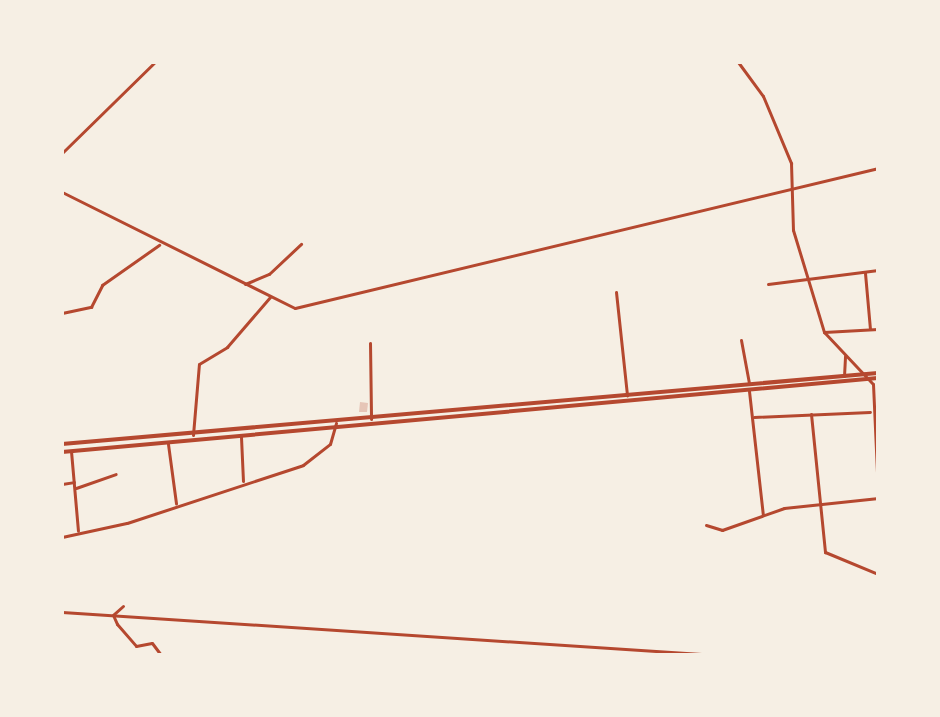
<!DOCTYPE html>
<style>
body{margin:0}
#map{position:relative;width:940px;height:717px;overflow:hidden;background:#f6efe4;font-family:Roboto,sans-serif}
div>[style]{position:absolute}
.stream>*{height:2px;margin:-1px;padding:0 1px;transform-origin:1px;border-radius:1px;background:#c9d6d2}
.building>*{inset:0;background:#e6c5b7}
.minor>*{height:3px;margin:-1.5px;padding:0 1.5px;transform-origin:1.5px;border-radius:1.5px;background:#b5482f}
.tertiary>*{height:3px;margin:-1.5px;padding:0 1.5px;transform-origin:1.5px;border-radius:1.5px;background:#b5482f}
.primary>*{height:4px;margin:-2px;padding:0 2px;transform-origin:2px;border-radius:2px;background:#b5482f}
span{translate:-50% -50%;white-space:nowrap;text-align:center;line-height:1.15;-webkit-text-stroke:6px #f6efe4;paint-order:stroke}
.frame{position:absolute;inset:0;border:64px solid #f6efe4;pointer-events:none}
</style>
<div id="map">
<div class="stream">
<i style="left:876px;top:421px;width:11px;rotate:-85deg"></i>
</div>
<div class="building">
<i style="clip-path:polygon(360px 402px,368px 403px,367px 412px,359px 412px)"></i>
</div>
<div class="minor">
<i style="left:62px;top:153px;width:130px;rotate:-44.4deg"></i>
<i style="left:62px;top:192px;width:260px;rotate:26.5deg"></i>
<i style="left:295px;top:308px;width:600px;rotate:-13.5deg"></i>
<i style="left:865px;top:273px;width:56px;rotate:84.9deg"></i>
<i style="left:245px;top:284px;width:26px;rotate:-23deg"></i>
<i style="left:269px;top:274px;width:44px;rotate:-43.2deg"></i>
<i style="left:768px;top:284px;width:111px;rotate:-7.3deg"></i>
<i style="left:616px;top:292px;width:104px;rotate:83.9deg"></i>
<i style="left:62px;top:313px;width:30px;rotate:-12deg"></i>
<i style="left:91px;top:307px;width:25px;rotate:-63deg"></i>
<i style="left:102px;top:285px;width:70px;rotate:-35.1deg"></i>
<i style="left:824px;top:332px;width:54px;rotate:-3.2deg"></i>
<i style="left:741px;top:340px;width:44px;rotate:79.5deg"></i>
<i style="left:370px;top:343px;width:76px;rotate:89.2deg"></i>
<i style="left:844px;top:376px;width:20px;rotate:-87deg"></i>
<i style="left:749px;top:391px;width:125px;rotate:83.6deg"></i>
<i style="left:811px;top:414px;width:139px;rotate:84.2deg"></i>
<i style="left:825px;top:552px;width:57px;rotate:22.5deg"></i>
<i style="left:754px;top:417px;width:116px;rotate:-2.5deg"></i>
<i style="left:193px;top:435px;width:71px;rotate:-85.2deg"></i>
<i style="left:199px;top:364px;width:33px;rotate:-31deg"></i>
<i style="left:227px;top:347px;width:66px;rotate:-49.3deg"></i>
<i style="left:241px;top:437px;width:44px;rotate:87.4deg"></i>
<i style="left:168px;top:444px;width:60px;rotate:82.3deg"></i>
<i style="left:71px;top:451px;width:80px;rotate:85deg"></i>
<i style="left:62px;top:484px;width:12px;rotate:-9deg"></i>
<i style="left:76px;top:488px;width:42px;rotate:-19.3deg"></i>
<i style="left:706px;top:525px;width:17px;rotate:17deg"></i>
<i style="left:722px;top:530px;width:66px;rotate:-19.5deg"></i>
<i style="left:784px;top:508px;width:95px;rotate:-6.1deg"></i>
<i style="left:62px;top:537px;width:66px;rotate:-12.2deg"></i>
<i style="left:127px;top:523px;width:185px;rotate:-18.2deg"></i>
<i style="left:303px;top:465px;width:34px;rotate:-38deg"></i>
<i style="left:330px;top:444px;width:22px;rotate:-74deg"></i>
<i style="left:123px;top:606px;width:13px;rotate:138deg"></i>
<i style="left:113px;top:615px;width:10px;rotate:66deg"></i>
<i style="left:117px;top:624px;width:29px;rotate:49deg"></i>
<i style="left:136px;top:646px;width:16px;rotate:-11deg"></i>
<i style="left:152px;top:643px;width:15px;rotate:53deg"></i>
<i style="left:62px;top:612px;width:656px;rotate:3.76deg"></i>
</div>
<div class="tertiary">
<i style="left:738px;top:62px;width:42px;rotate:53.7deg"></i>
<i style="left:763px;top:96px;width:73px;rotate:67.3deg"></i>
<i style="left:791px;top:163px;width:67px;rotate:88.3deg"></i>
<i style="left:793px;top:230px;width:107px;rotate:73.1deg"></i>
<i style="left:824px;top:332px;width:71px;rotate:46.7deg"></i>
<i style="left:873px;top:384px;width:111px;rotate:87.4deg"></i>
</div>
<div class="primary">
<i style="left:62px;top:444px;width:819px;rotate:-4.97deg"></i>
<i style="left:62px;top:452px;width:819px;rotate:-5.18deg"></i>
</div>
<div class="frame"></div>
</div>
